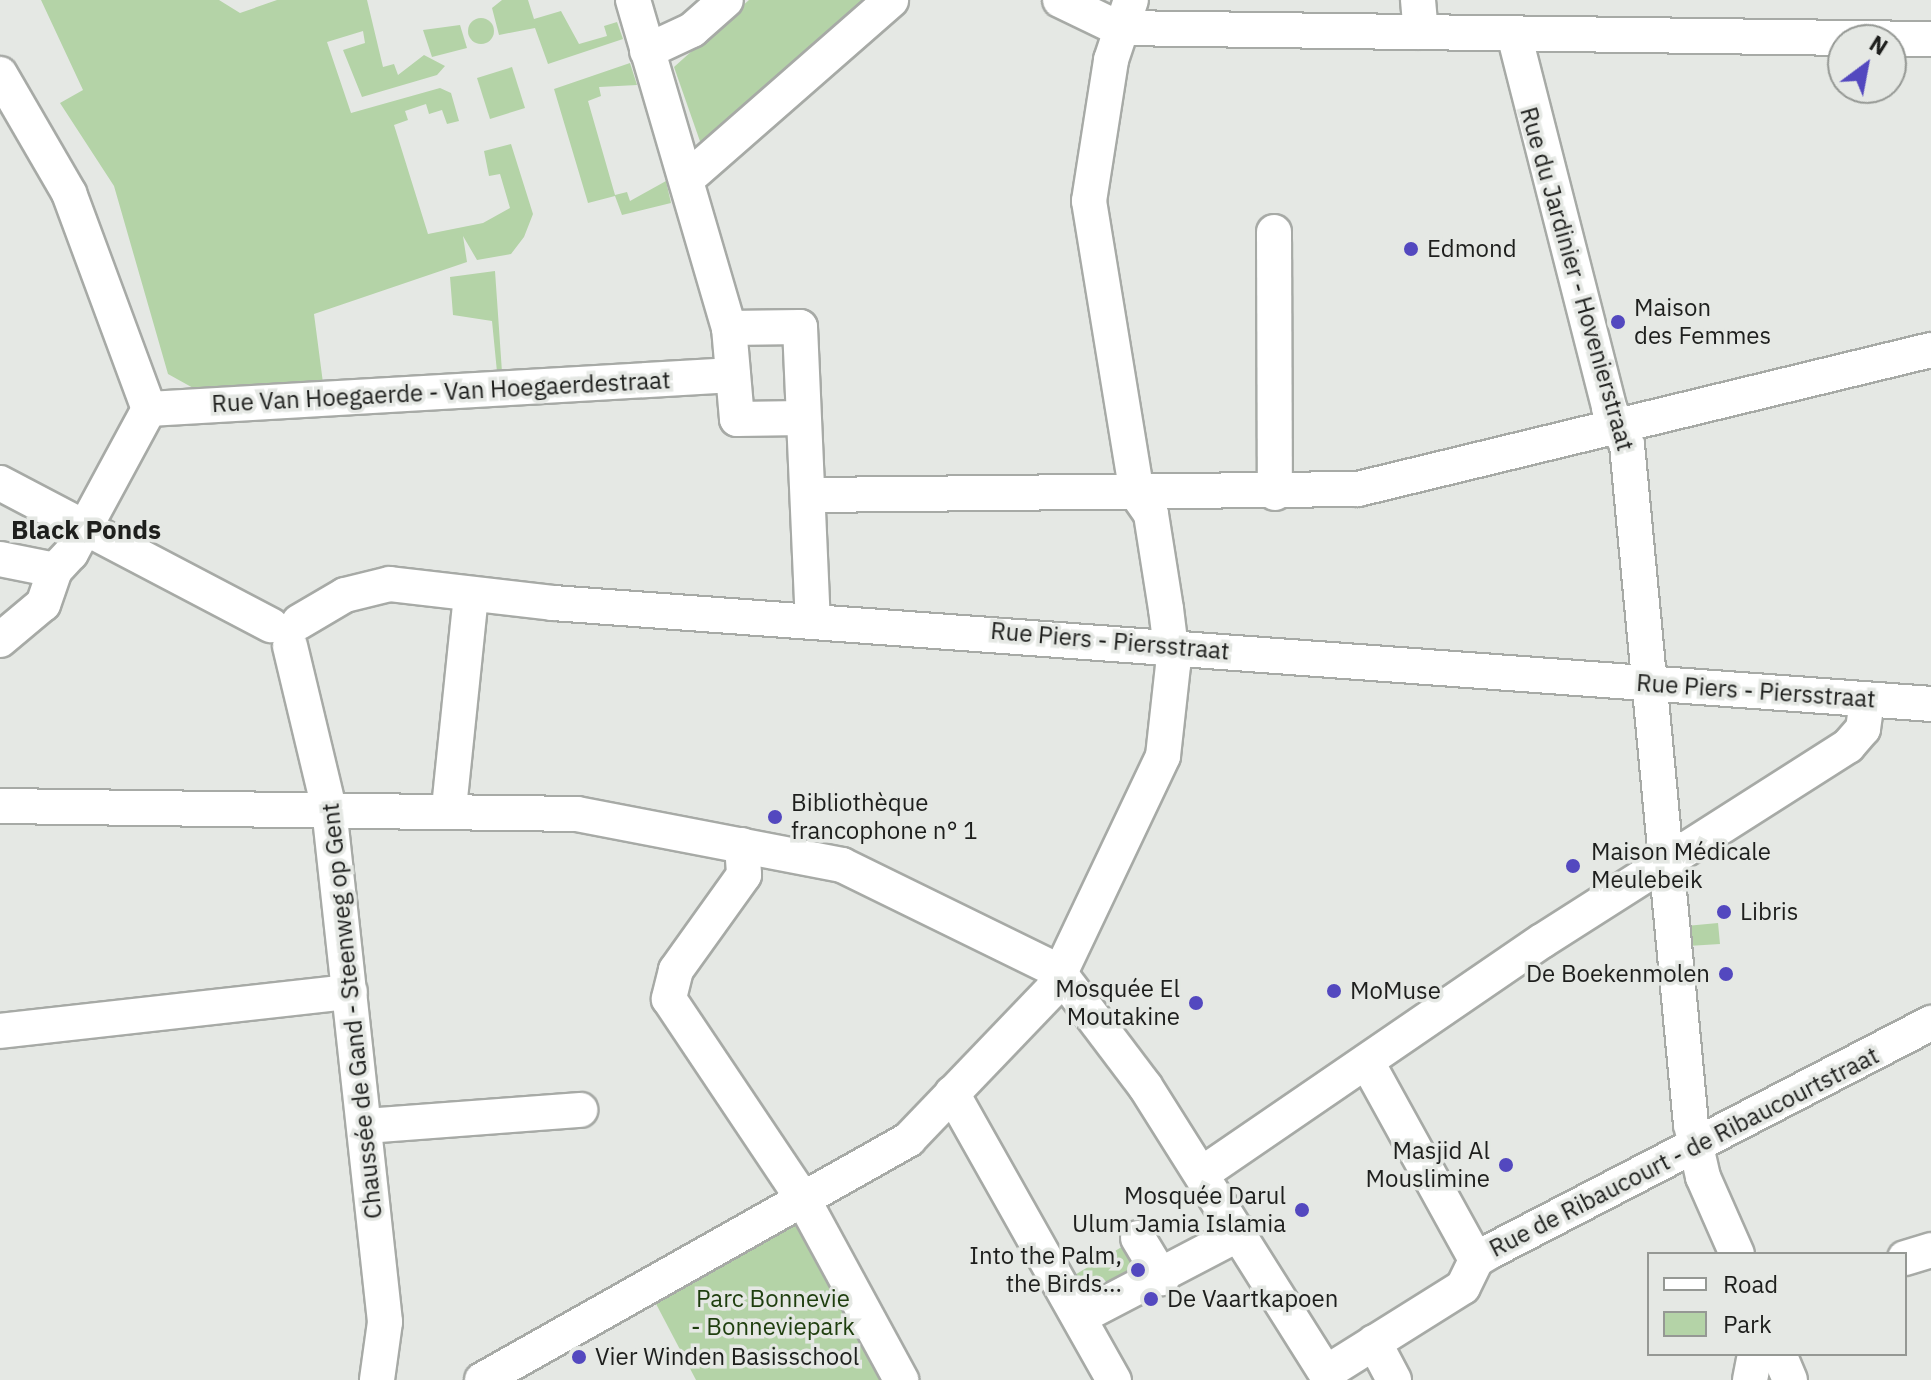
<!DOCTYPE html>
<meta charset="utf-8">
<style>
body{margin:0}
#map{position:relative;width:1931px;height:1380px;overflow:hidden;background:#e5e8e4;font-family:"IBM Plex Sans",sans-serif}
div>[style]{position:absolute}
.green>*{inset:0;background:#b4d3a7}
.round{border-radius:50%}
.roads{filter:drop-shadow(2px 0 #a7aaa6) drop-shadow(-2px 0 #a7aaa6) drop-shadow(0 2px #a7aaa6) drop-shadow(0 -2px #a7aaa6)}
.minor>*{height:34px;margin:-17px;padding:0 17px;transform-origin:17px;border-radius:17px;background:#fff}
.dots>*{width:22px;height:22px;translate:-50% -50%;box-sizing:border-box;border:4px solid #e5e8e4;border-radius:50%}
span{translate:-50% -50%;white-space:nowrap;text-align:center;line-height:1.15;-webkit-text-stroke:7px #e5e8e4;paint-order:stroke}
.poi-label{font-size:24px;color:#1e1f1d}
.left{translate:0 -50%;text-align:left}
.right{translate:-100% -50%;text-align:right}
.street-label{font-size:24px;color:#1e1f1d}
.park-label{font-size:24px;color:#1e3e0e}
.neighbourhood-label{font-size:26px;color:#1e1f1d;font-weight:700}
.legend{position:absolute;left:1647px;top:1252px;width:260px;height:104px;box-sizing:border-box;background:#e5e8e4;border:2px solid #959894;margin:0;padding:10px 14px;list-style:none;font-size:24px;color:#1e1f1d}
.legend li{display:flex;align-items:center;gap:16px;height:40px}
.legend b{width:40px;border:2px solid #959894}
.north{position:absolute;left:1827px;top:24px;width:80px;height:80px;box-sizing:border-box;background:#e5e8e4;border:2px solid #959894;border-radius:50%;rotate:32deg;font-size:22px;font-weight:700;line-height:32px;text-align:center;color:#1e1f1d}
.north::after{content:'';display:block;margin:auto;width:28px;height:36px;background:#5348bf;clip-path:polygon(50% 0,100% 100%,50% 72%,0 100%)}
</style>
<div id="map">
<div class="green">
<i style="clip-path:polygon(41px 0,219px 0,240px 13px,277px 0,367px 0,383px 67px,394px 64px,398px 75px,424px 55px,445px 66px,437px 75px,362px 97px,343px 50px,365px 43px,363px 31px,327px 42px,351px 113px,440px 88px,451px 93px,459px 121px,447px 124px,442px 110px,429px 114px,426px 104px,405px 111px,408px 120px,394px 125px,428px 234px,483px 223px,510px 208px,500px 174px,489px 176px,484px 151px,511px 144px,533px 214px,524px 237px,511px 254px,477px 260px,463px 236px,467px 262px,314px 314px,323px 383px,204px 394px,168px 374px,114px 186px,60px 103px,83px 90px)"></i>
<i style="clip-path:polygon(502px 0,528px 0,534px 19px,561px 11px,579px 44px,607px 36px,604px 26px,617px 22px,623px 39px,548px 64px,535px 28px,499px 35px,492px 8px)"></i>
<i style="clip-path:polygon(749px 0,866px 0,702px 147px,674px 67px)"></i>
<i class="round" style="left:468px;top:18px;width:26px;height:26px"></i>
<i style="clip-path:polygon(460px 25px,467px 48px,432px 57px,423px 30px)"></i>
<i style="clip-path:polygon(630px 63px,637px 85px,599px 87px,601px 96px,588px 101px,615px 195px,627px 192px,630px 201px,666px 181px,671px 203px,622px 215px,615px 196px,588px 203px,554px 89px)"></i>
<i style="clip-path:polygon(512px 67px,525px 108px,490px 119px,477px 78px)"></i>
<i style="clip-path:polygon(495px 271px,502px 372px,497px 372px,492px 321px,453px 315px,450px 277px)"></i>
<i style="clip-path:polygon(1718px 923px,1720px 944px,1688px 946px,1686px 926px)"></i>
<i style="clip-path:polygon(800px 1222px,885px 1380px,696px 1380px,654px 1300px)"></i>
<i style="clip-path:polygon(1125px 1245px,1145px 1266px,1089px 1304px,1073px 1276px)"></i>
</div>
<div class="roads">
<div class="minor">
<i style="left:633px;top:0;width:342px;rotate:73.7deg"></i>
<i style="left:1060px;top:0;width:64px;rotate:25.8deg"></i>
<i style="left:1118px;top:28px;width:813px;rotate:0.78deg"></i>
<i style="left:1418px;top:0;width:32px;rotate:85deg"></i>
<i style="left:1514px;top:34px;width:386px;rotate:75.7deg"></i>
<i style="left:1609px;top:408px;width:41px;rotate:64.1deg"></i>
<i style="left:1627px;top:445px;width:682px;rotate:84.62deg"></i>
<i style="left:1691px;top:1124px;width:54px;rotate:77.2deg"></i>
<i style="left:1703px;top:1177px;width:84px;rotate:66.2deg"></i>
<i style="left:647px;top:51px;width:50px;rotate:-25deg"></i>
<i style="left:692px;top:30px;width:45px;rotate:-41.4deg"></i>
<i style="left:0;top:74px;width:138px;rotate:59.9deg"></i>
<i style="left:69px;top:193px;width:230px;rotate:69.7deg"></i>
<i style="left:149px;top:409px;width:164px;rotate:118.4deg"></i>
<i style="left:71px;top:553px;width:23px;rotate:133deg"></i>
<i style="left:55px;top:570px;width:36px;rotate:109deg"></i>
<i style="left:43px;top:604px;width:56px;rotate:140.1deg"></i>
<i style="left:688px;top:178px;width:270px;rotate:-41.2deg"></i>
<i style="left:1274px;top:232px;width:261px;rotate:89.8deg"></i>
<i style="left:149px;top:409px;width:585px;rotate:-3.33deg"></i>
<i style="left:802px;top:418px;width:65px;rotate:179.1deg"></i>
<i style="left:737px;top:419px;width:91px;rotate:-95deg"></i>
<i style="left:729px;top:328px;width:71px;rotate:-0.8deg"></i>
<i style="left:800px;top:327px;width:292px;rotate:87.5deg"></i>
<i style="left:0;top:483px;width:306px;rotate:27.7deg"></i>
<i style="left:812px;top:495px;width:546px;rotate:-0.63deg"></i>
<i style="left:1358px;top:489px;width:590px;rotate:-13.64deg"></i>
<i style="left:0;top:559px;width:56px;rotate:11.3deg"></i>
<i style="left:299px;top:622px;width:53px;rotate:-30.4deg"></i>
<i style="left:345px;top:595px;width:46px;rotate:-13.7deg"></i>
<i style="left:390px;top:584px;width:164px;rotate:6.6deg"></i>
<i style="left:553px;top:603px;width:1382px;rotate:4.19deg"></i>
<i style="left:290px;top:646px;width:167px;rotate:76.5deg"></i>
<i style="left:329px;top:808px;width:517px;rotate:83.78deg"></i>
<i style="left:385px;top:1322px;width:59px;rotate:97.9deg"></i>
<i style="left:0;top:806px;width:577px;rotate:0.79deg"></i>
<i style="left:577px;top:814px;width:270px;rotate:10.9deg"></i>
<i style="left:842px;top:865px;width:241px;rotate:26.1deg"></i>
<i style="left:1058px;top:971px;width:144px;rotate:52.9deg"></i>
<i style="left:1145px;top:1086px;width:347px;rotate:57.8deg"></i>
<i style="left:449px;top:808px;width:215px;rotate:-84.1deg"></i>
<i style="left:742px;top:845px;width:30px;rotate:86deg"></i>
<i style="left:744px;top:875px;width:117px;rotate:125.6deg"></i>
<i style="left:676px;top:970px;width:30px;rotate:104deg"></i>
<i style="left:669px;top:999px;width:243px;rotate:56.2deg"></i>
<i style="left:804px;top:1201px;width:204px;rotate:61.5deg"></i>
<i style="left:0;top:1031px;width:352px;rotate:-6.4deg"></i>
<i style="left:1368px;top:1064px;width:224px;rotate:61.1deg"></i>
<i style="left:952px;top:1093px;width:330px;rotate:60.6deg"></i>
<i style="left:366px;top:1126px;width:215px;rotate:-4.3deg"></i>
<i style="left:1203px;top:1173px;width:411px;rotate:-34.4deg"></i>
<i style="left:1542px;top:941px;width:363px;rotate:-32.5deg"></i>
<i style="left:1848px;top:746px;width:23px;rotate:-49deg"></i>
<i style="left:1863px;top:729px;width:30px;rotate:-82deg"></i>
<i style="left:1138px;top:1238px;width:47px;rotate:59deg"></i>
<i style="left:1905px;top:1258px;width:27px;rotate:-17deg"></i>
<i style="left:1080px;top:1317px;width:182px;rotate:-27.6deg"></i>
<i style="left:1374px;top:1342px;width:43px;rotate:62.2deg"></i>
<i style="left:1779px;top:1354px;width:28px;rotate:67deg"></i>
<i style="left:1329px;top:1371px;width:158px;rotate:-32.1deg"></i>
<i style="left:1463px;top:1287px;width:30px;rotate:-64deg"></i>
<i style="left:1476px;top:1260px;width:17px;rotate:-31deg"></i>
<i style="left:1491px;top:1251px;width:496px;rotate:-27.4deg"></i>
<i style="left:482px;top:1380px;width:490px;rotate:-29.4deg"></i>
<i style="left:909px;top:1139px;width:207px;rotate:-46.2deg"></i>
<i style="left:1052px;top:990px;width:259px;rotate:-64.6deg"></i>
<i style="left:1163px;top:756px;width:92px;rotate:-83.7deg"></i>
<i style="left:1173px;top:665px;width:56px;rotate:-97.1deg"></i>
<i style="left:1166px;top:609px;width:96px;rotate:-99deg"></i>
<i style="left:1151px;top:514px;width:24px;rotate:-125deg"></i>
<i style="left:1137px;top:494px;width:297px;rotate:-99.3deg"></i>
<i style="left:1089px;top:201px;width:143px;rotate:-81.1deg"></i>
<i style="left:1111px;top:60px;width:63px;rotate:-71.6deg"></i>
<i style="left:1750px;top:1380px;width:26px;rotate:-79deg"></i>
</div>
</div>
<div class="dots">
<i style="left:1411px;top:249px;background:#5348bf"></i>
<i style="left:1618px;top:322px;background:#5348bf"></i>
<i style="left:775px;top:817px;background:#5348bf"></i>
<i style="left:1573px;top:866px;background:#5348bf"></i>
<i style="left:1724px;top:912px;background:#5348bf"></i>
<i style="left:1726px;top:974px;background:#5348bf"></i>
<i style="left:1334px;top:991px;background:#5348bf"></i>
<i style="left:1196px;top:1003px;background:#5348bf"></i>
<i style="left:1506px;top:1165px;background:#5348bf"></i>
<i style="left:1302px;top:1210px;background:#5348bf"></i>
<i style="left:1138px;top:1270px;background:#5348bf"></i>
<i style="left:1151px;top:1299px;background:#5348bf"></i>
<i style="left:579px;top:1357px;background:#5348bf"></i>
</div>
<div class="poi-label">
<span class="left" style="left:1427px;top:249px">Edmond</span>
<span class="left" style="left:1634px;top:322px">Maison<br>des Femmes</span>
<span class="left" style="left:791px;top:817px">Bibliothèque<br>francophone n° 1</span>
<span class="left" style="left:1591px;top:866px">Maison Médicale<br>Meulebeik</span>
<span class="left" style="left:1740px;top:912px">Libris</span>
<span class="right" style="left:1710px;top:974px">De Boekenmolen</span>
<span class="right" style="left:1180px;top:1003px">Mosquée El<br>Moutakine</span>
<span class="left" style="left:1350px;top:991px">MoMuse</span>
<span class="right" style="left:1490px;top:1165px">Masjid Al<br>Mouslimine</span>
<span class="right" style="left:1286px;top:1210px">Mosquée Darul<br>Ulum Jamia Islamia</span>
<span class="right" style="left:1122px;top:1270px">Into the Palm,<br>the Birds...</span>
<span class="left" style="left:1167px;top:1299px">De Vaartkapoen</span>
<span class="left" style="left:595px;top:1357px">Vier Winden Basisschool</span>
</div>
<div class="street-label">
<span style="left:1577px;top:279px;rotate:74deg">Rue du Jardinier - Hovenierstraat</span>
<span style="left:441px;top:392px;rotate:-3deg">Rue Van Hoegaerde - Van Hoegaerdestraat</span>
<span style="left:1110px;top:641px;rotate:5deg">Rue Piers - Piersstraat</span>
<span style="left:1756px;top:691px;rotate:4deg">Rue Piers - Piersstraat</span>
<span style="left:352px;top:1011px;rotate:-96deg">Chaussée de Gand - Steenweg op Gent</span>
<span style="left:1684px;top:1152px;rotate:-27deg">Rue de Ribaucourt - de Ribaucourtstraat</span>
</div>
<div class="park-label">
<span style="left:773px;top:1313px">Parc Bonnevie<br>- Bonneviepark</span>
</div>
<div class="neighbourhood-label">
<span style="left:86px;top:530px">Black Ponds</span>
</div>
<ul class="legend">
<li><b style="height:10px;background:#fff"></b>Road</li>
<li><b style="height:22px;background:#b4d3a7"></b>Park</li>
</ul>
<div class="north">N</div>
</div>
